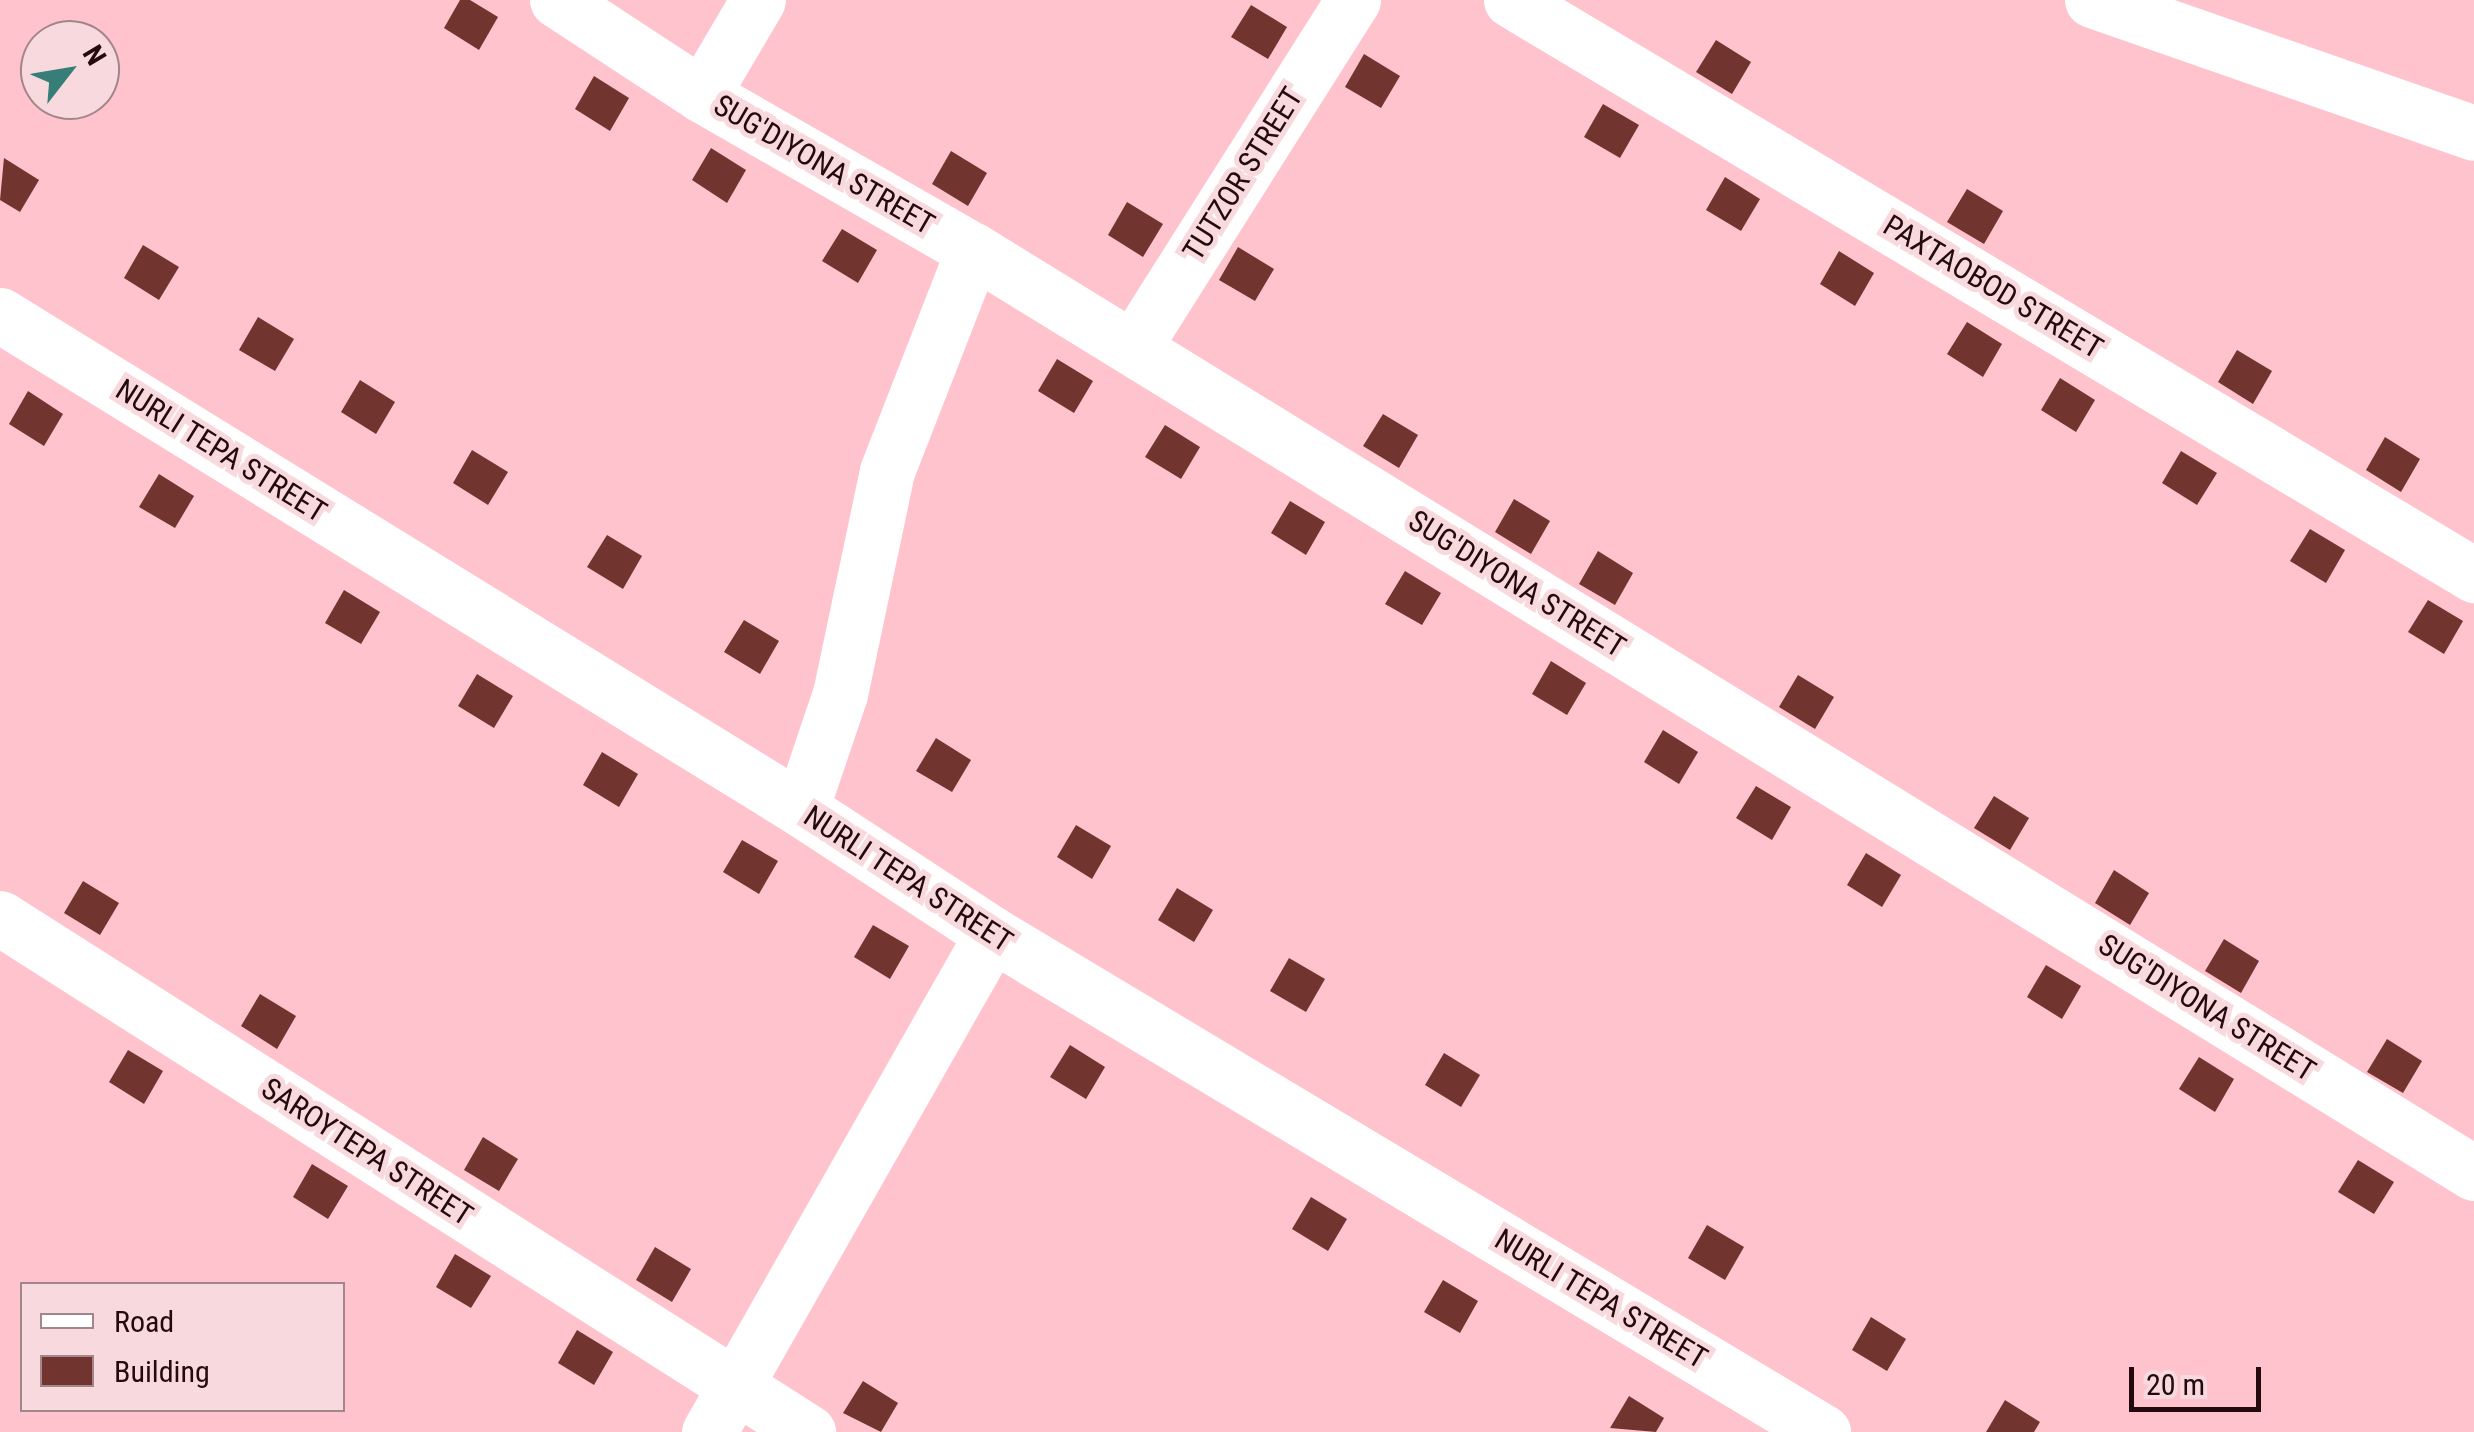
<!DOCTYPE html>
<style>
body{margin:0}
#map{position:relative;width:2474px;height:1432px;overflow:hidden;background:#ffc3cd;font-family:"Roboto Condensed",sans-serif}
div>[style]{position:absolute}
.building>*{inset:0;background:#71342e}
.minor>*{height:55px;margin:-27.5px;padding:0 27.5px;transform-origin:27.5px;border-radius:27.5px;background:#fff}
span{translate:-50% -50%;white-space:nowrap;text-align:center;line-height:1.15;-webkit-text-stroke:10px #f8d9de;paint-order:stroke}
.street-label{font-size:30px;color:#230a0f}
.legend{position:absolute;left:20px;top:1282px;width:325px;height:130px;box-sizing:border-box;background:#f8d9de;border:2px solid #a3868b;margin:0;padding:12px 18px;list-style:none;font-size:30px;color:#230a0f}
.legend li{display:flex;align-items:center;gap:20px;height:50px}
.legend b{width:50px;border:2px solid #a3868b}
.north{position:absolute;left:20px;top:20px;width:100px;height:100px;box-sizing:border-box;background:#f8d9de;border:2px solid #a3868b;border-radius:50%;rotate:59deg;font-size:28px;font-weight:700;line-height:40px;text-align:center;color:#230a0f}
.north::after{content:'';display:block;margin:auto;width:35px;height:45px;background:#377e78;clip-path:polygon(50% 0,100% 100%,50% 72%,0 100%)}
.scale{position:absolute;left:2129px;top:1367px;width:132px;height:45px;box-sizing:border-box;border:5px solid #230a0f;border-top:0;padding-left:12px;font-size:30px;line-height:35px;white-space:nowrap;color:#230a0f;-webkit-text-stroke:8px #f8d9de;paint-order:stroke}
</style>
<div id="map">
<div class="building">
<i style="clip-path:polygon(460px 0,470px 0,498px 17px,479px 50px,444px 28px)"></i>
<i style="clip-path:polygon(1251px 5px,1287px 27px,1268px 59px,1231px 37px)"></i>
<i style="clip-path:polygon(1716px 40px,1751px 62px,1732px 94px,1696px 72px)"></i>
<i style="clip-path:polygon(1364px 54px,1400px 76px,1381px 108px,1345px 87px)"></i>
<i style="clip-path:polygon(594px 76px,629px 98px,610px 131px,575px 109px)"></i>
<i style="clip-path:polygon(1603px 104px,1639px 125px,1620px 158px,1584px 137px)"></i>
<i style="clip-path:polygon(711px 148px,746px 170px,727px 203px,692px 180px)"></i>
<i style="clip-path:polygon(951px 151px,987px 173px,968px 206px,932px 184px)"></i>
<i style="clip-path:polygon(4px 158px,39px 180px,20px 212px,0 200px)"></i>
<i style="clip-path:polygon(1725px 177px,1760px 199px,1741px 231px,1706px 210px)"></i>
<i style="clip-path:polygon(1967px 189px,2003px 211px,1984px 244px,1947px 222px)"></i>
<i style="clip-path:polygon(1127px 202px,1163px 224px,1143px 257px,1108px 235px)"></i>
<i style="clip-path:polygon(842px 229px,877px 250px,858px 283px,822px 261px)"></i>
<i style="clip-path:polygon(143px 245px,179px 267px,159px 300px,124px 278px)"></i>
<i style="clip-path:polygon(1238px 247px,1274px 269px,1255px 301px,1219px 280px)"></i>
<i style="clip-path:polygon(1839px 251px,1874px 273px,1855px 306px,1820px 284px)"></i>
<i style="clip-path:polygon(258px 317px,294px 339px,275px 371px,239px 350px)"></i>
<i style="clip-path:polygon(1967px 322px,2002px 344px,1983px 377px,1947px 354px)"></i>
<i style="clip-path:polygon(2237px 350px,2272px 371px,2253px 404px,2218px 382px)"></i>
<i style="clip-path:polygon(1057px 359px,1093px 381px,1074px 413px,1038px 391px)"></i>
<i style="clip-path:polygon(2060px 378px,2095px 400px,2076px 432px,2041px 410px)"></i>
<i style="clip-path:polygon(360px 380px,395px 402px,376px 434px,341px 412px)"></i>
<i style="clip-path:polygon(28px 391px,63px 414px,44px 446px,9px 424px)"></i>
<i style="clip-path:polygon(1383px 414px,1418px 435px,1399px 468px,1363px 446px)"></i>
<i style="clip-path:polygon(1165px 425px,1200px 447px,1181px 479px,1145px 457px)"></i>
<i style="clip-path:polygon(2385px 437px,2420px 459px,2401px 492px,2366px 470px)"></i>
<i style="clip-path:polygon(472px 450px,508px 472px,488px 505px,453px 483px)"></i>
<i style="clip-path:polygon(2181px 451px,2217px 473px,2197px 505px,2162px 483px)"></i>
<i style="clip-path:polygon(159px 474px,194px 496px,175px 528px,139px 507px)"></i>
<i style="clip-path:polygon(1514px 499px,1550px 521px,1531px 554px,1495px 532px)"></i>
<i style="clip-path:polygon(1290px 501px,1325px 522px,1306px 555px,1271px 533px)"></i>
<i style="clip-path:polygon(2310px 529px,2345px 550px,2326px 583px,2290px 561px)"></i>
<i style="clip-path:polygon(607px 535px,642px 556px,623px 589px,587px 567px)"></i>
<i style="clip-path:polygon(1598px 551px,1633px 573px,1615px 605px,1579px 584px)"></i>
<i style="clip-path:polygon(1405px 571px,1441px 593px,1422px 625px,1385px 604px)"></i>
<i style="clip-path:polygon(344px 590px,380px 612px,361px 644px,325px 623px)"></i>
<i style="clip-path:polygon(2428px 600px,2463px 621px,2444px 654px,2408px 632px)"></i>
<i style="clip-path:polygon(744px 620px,779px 641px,760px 674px,724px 652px)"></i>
<i style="clip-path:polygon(1551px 661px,1586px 683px,1567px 715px,1532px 694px)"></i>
<i style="clip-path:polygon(477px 674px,513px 696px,494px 728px,458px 706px)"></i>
<i style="clip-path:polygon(1798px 675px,1834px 697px,1815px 729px,1779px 707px)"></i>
<i style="clip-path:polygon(1663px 730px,1698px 752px,1679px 784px,1644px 762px)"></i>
<i style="clip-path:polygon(936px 738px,971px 760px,952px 792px,916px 771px)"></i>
<i style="clip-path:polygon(602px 752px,638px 774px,619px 807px,583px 785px)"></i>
<i style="clip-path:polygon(1756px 786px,1791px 807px,1772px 840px,1736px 818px)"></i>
<i style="clip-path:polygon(1994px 796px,2029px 818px,2010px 850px,1974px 828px)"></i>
<i style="clip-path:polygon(1076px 825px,1111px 846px,1092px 879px,1057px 857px)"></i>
<i style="clip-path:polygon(742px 840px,778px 861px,759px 894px,723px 872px)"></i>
<i style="clip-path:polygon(1866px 853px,1901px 875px,1882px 907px,1847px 885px)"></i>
<i style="clip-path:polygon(2114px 870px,2149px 893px,2130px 925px,2095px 903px)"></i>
<i style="clip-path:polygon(83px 881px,119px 903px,100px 935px,64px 913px)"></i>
<i style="clip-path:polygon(1177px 888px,1213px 910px,1194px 942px,1158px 920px)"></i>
<i style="clip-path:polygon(873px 925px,909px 946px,890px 979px,854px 957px)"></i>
<i style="clip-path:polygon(2224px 939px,2259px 961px,2241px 993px,2205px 971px)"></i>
<i style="clip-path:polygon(1289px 958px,1325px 979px,1306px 1012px,1270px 991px)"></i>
<i style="clip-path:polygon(2046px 965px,2081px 986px,2062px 1019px,2027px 997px)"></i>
<i style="clip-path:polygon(260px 994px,296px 1016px,277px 1049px,241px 1026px)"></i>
<i style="clip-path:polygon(2387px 1039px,2422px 1061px,2403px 1093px,2367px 1072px)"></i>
<i style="clip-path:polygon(1070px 1045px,1105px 1067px,1086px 1099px,1050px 1077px)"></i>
<i style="clip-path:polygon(128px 1050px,163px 1071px,144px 1104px,109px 1082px)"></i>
<i style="clip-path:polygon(1444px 1053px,1480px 1075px,1461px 1107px,1425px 1085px)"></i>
<i style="clip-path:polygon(2199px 1057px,2234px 1079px,2215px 1112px,2179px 1089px)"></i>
<i style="clip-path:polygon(483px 1137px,518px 1159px,499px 1191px,464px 1170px)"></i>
<i style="clip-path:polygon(2358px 1160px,2394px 1182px,2374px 1214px,2338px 1192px)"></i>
<i style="clip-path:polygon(312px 1164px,348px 1186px,328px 1219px,293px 1197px)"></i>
<i style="clip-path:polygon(1311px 1197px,1347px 1219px,1328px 1251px,1292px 1229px)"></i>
<i style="clip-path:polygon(1707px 1225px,1744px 1247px,1725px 1280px,1688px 1258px)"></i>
<i style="clip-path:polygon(655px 1247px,691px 1269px,672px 1302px,636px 1280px)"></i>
<i style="clip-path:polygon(455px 1254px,491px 1276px,471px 1308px,436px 1287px)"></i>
<i style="clip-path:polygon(1443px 1280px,1478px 1301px,1460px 1333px,1424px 1312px)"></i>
<i style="clip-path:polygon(1871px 1317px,1906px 1339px,1887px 1371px,1852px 1350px)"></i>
<i style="clip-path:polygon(577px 1330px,613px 1352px,594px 1385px,558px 1363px)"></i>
<i style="clip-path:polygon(863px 1381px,898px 1403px,881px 1432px,843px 1413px)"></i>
<i style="clip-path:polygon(1629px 1396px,1664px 1418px,1656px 1432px,1610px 1428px)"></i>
<i style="clip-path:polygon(2005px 1400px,2040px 1422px,2034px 1432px,1986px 1432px)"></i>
</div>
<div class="minor">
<i style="left:557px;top:0;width:173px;rotate:33.2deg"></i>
<i style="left:702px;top:95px;width:312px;rotate:29.8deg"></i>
<i style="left:973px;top:250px;width:1762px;rotate:31.59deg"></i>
<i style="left:1511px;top:0;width:1122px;rotate:30.84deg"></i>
<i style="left:2092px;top:0;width:404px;rotate:19.2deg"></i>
<i style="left:702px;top:95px;width:110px;rotate:-59.5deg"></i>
<i style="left:0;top:315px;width:941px;rotate:31.66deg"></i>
<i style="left:801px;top:809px;width:228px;rotate:33.2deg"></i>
<i style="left:992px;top:934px;width:969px;rotate:30.93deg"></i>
<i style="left:1133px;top:348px;width:412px;rotate:-57.7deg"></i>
<i style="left:801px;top:809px;width:121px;rotate:-71.3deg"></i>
<i style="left:840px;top:694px;width:228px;rotate:-78.1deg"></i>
<i style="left:887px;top:471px;width:237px;rotate:-68.7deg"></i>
<i style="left:0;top:918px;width:958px;rotate:32.46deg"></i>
<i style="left:709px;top:1432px;width:573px;rotate:-60.39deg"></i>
</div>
<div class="street-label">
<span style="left:824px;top:165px;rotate:30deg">SUG'DIYONA STREET</span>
<span style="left:1243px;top:174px;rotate:-58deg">TUTZOR STREET</span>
<span style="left:1993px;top:287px;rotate:31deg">PAXTAOBOD STREET</span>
<span style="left:221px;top:451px;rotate:32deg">NURLI TEPA STREET</span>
<span style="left:1517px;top:584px;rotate:32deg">SUG'DIYONA STREET</span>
<span style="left:908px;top:879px;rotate:33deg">NURLI TEPA STREET</span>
<span style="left:2207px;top:1008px;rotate:32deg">SUG'DIYONA STREET</span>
<span style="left:367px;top:1152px;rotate:33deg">SAROYTEPA STREET</span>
<span style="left:1601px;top:1299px;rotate:31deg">NURLI TEPA STREET</span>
</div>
<ul class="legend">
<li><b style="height:12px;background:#fff"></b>Road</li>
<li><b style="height:28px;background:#71342e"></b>Building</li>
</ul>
<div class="north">N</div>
<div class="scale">20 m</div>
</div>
